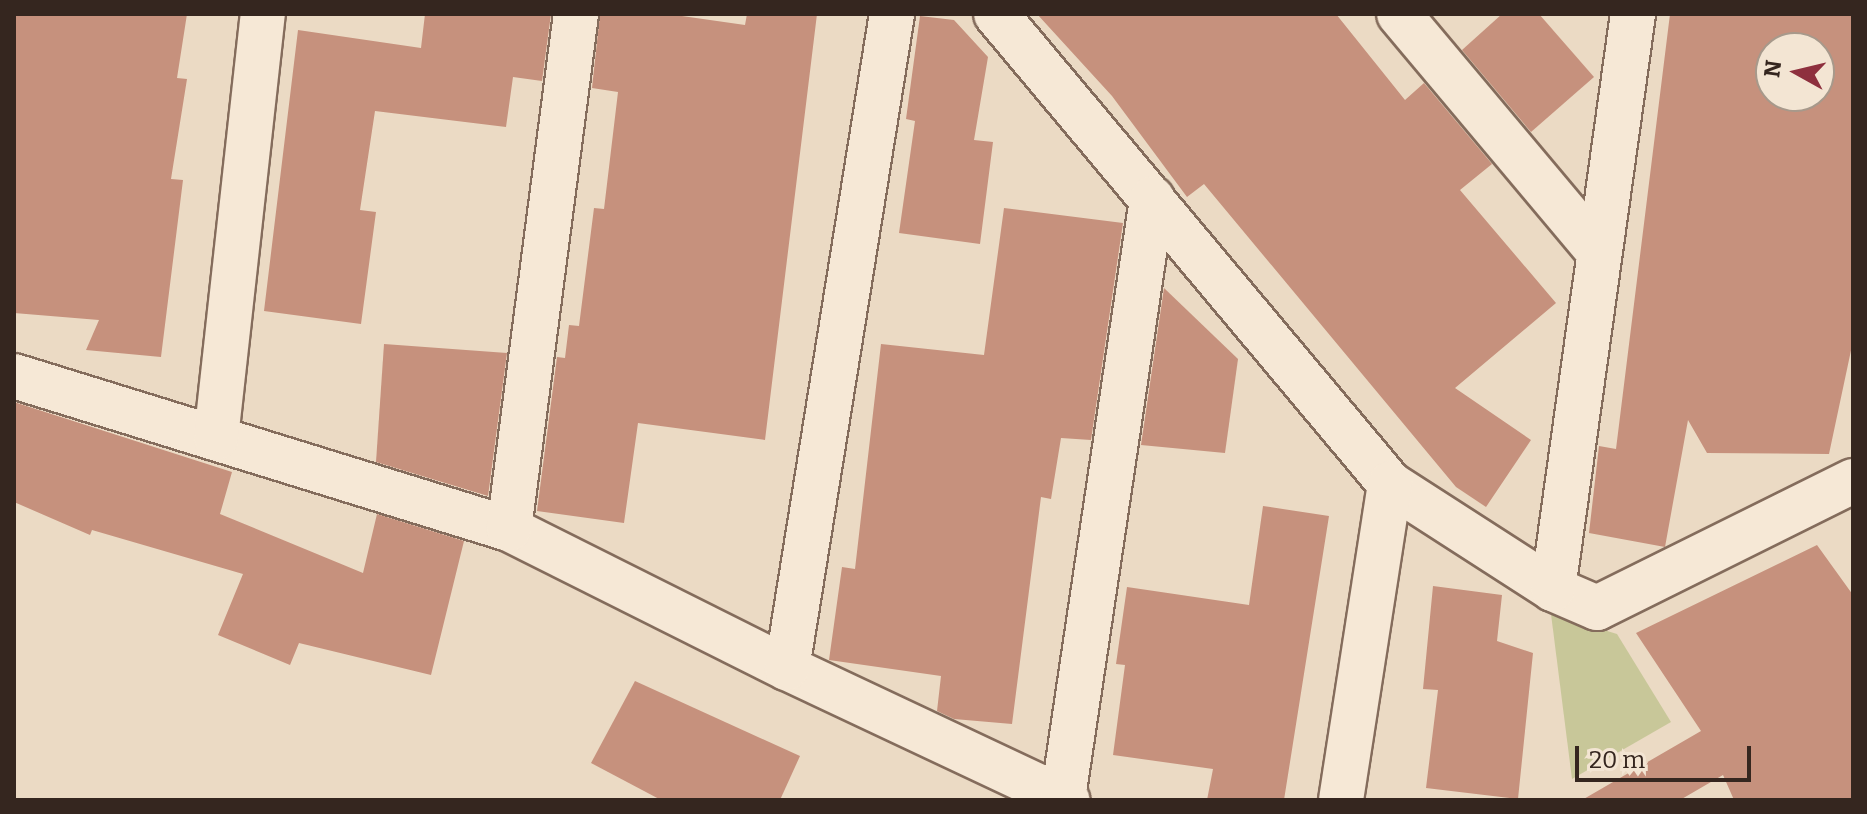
<!DOCTYPE html>
<style>
body{margin:0}
#map{position:relative;width:1867px;height:814px;overflow:hidden;background:#ebdac4;font-family:Bitter,serif}
div>[style]{position:absolute}
.green>*{inset:0;background:#c8c799}
.building>*{inset:0;background:#c6917d}
.roads{filter:drop-shadow(2px 0 #846c5c) drop-shadow(-2px 0 #846c5c) drop-shadow(0 2px #846c5c) drop-shadow(0 -2px #846c5c)}
.street>*{height:44px;margin:-22px;padding:0 22px;transform-origin:22px;border-radius:22px;background:#f6e8d6}
span{translate:-50% -50%;white-space:nowrap;text-align:center;line-height:1.15;-webkit-text-stroke:6px #f3e5d3;paint-order:stroke}
.frame{position:absolute;inset:0;border:16px solid #35261f;pointer-events:none}
.north{position:absolute;left:1755px;top:32px;width:80px;height:80px;box-sizing:border-box;background:#f3e5d3;border:2px solid #a7998b;border-radius:50%;rotate:278deg;font-size:22px;font-weight:700;line-height:32px;text-align:center;color:#35261f}
.north::after{content:'';display:block;margin:auto;width:28px;height:36px;background:#8e303e;clip-path:polygon(50% 0,100% 100%,50% 72%,0 100%)}
.scale{position:absolute;left:1575px;top:746px;width:176px;height:36px;box-sizing:border-box;border:4px solid #35261f;border-top:0;padding-left:10px;font-size:24px;line-height:28px;white-space:nowrap;color:#35261f;-webkit-text-stroke:6px #f3e5d3;paint-order:stroke}
</style>
<div id="map">
<div class="green">
<i style="clip-path:polygon(1551px 614px,1617px 634px,1671px 722px,1572px 779px)"></i>
</div>
<div class="building">
<i style="clip-path:polygon(14px 14px,187px 14px,177px 78px,187px 79px,171px 179px,183px 180px,161px 357px,86px 350px,99px 320px,14px 313px)"></i>
<i style="clip-path:polygon(425px 14px,551px 14px,542px 81px,513px 77px,506px 127px,375px 111px,360px 210px,376px 212px,361px 324px,264px 311px,298px 30px,421px 48px)"></i>
<i style="clip-path:polygon(600px 14px,668px 14px,745px 25px,747px 14px,817px 14px,765px 440px,638px 423px,624px 523px,537px 511px,557px 357px,565px 358px,569px 325px,579px 326px,594px 208px,604px 209px,618px 92px,592px 88px)"></i>
<i style="clip-path:polygon(1037px 14px,1336px 14px,1405px 100px,1424px 83px,1492px 164px,1460px 190px,1556px 303px,1455px 388px,1531px 440px,1486px 507px,1456px 487px,1204px 184px,1187px 197px,1112px 96px)"></i>
<i style="clip-path:polygon(1502px 14px,1539px 14px,1594px 77px,1531px 132px,1462px 50px)"></i>
<i style="clip-path:polygon(evenodd,1670px 14px,1853px 14px,1853px 341px,1829px 454px,1707px 453px,1688px 420px,1665px 547px,1589px 533px,1599px 446px,1616px 449px,1670px 14px,1771px 48px,1819px 48px,1819px 96px,1771px 96px,1771px 48px)"></i>
<i style="clip-path:polygon(920px 16px,954px 20px,988px 57px,974px 140px,993px 142px,980px 244px,899px 233px,915px 121px,906px 119px)"></i>
<i style="clip-path:polygon(1004px 208px,1123px 223px,1091px 440px,1061px 438px,1051px 499px,1041px 497px,1012px 724px,954px 719px,937px 711px,941px 676px,829px 660px,842px 567px,855px 569px,881px 344px,984px 355px)"></i>
<i style="clip-path:polygon(1164px 288px,1238px 359px,1225px 453px,1141px 445px)"></i>
<i style="clip-path:polygon(384px 344px,507px 353px,488px 496px,376px 462px)"></i>
<i style="clip-path:polygon(14px 402px,232px 472px,220px 514px,363px 573px,377px 514px,464px 541px,431px 675px,299px 643px,290px 665px,218px 635px,243px 574px,92px 530px,90px 535px,14px 502px)"></i>
<i style="clip-path:polygon(1263px 506px,1329px 516px,1284px 800px,1207px 800px,1213px 769px,1113px 755px,1125px 665px,1116px 664px,1127px 587px,1249px 605px)"></i>
<i style="clip-path:polygon(1817px 545px,1853px 595px,1853px 800px,1734px 800px,1723px 775px,1680px 800px,1582px 800px,1701px 731px,1636px 633px)"></i>
<i style="clip-path:polygon(1433px 586px,1502px 595px,1497px 641px,1533px 653px,1518px 799px,1426px 788px,1438px 690px,1423px 689px)"></i>
<i style="clip-path:polygon(635px 681px,800px 756px,780px 800px,661px 800px,591px 763px)"></i>
</div>
<div class="roads">
<div class="street">
<i style="left:996px;top:14px;width:613px;rotate:50.03deg"></i>
<i style="left:1390px;top:484px;width:194px;rotate:32.8deg"></i>
<i style="left:1553px;top:589px;width:48px;rotate:23.4deg"></i>
<i style="left:1597px;top:608px;width:286px;rotate:-26.4deg"></i>
<i style="left:1399px;top:14px;width:311px;rotate:50deg"></i>
<i style="left:14px;top:376px;width:518px;rotate:17.18deg"></i>
<i style="left:509px;top:529px;width:311px;rotate:26.6deg"></i>
<i style="left:787px;top:668px;width:310px;rotate:25.2deg"></i>
<i style="left:216px;top:438px;width:427px;rotate:-83.7deg"></i>
<i style="left:509px;top:529px;width:519px;rotate:-82.59deg"></i>
<i style="left:1553px;top:589px;width:581px;rotate:-82.08deg"></i>
<i style="left:787px;top:668px;width:662px;rotate:-80.88deg"></i>
<i style="left:1063px;top:797px;width:605px;rotate:-81.53deg"></i>
<i style="left:1341px;top:800px;width:320px;rotate:-81.2deg"></i>
</div>
</div>
<div class="frame"></div>
<div class="north">N</div>
<div class="scale">20 m</div>
</div>
